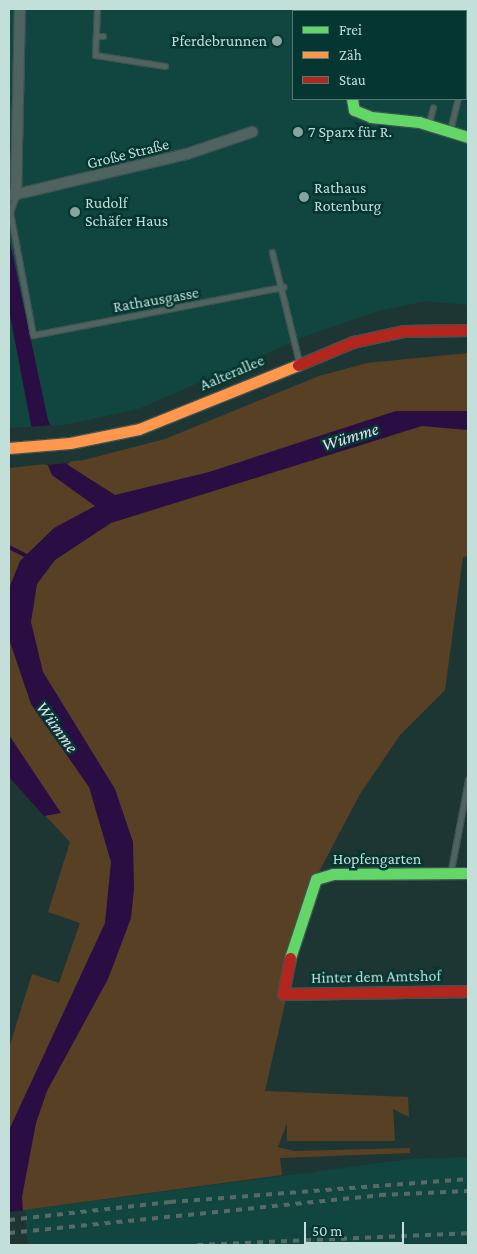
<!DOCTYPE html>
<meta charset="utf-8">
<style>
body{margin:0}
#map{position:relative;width:477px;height:1254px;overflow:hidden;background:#1e3633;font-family:"Crimson Pro",serif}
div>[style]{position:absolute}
.built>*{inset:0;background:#114640}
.green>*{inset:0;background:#584025}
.water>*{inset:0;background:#290d43}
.pier>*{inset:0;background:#1e3633}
.stream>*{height:4px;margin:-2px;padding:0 2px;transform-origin:2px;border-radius:2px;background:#290d43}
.roads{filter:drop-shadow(1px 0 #3f5350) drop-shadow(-1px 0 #3f5350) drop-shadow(0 1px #3f5350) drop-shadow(0 -1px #3f5350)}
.lane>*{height:5px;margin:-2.5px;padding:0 2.5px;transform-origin:2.5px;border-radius:2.5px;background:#4f6461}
.street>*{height:10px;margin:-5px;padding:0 5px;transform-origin:5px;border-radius:5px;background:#4f6461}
.fast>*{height:11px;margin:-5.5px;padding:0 5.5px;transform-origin:5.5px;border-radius:5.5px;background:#63d668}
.slow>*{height:11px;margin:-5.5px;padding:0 5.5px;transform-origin:5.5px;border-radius:5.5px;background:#ff974d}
.jam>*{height:11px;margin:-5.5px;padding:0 5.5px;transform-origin:5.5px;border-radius:5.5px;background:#b3261e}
.rail>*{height:4px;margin-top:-2px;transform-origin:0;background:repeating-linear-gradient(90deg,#576a67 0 6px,transparent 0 12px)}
.dots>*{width:14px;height:14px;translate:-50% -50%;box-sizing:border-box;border:2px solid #053631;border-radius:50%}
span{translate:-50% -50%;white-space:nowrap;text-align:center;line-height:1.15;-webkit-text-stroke:5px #053631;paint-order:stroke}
.poi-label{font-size:16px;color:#c2dfda}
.right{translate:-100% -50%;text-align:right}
.left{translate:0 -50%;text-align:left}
.street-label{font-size:16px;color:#c2dfda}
.water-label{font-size:18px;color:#e5def1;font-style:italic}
.frame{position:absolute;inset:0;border:10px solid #c2dfda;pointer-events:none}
.legend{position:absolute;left:292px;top:10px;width:175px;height:90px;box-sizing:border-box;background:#053631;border:1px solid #517a75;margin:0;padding:6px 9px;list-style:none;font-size:15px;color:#c2dfda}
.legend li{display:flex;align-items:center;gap:10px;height:25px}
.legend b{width:25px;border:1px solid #517a75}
.scale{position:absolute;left:304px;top:1222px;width:100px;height:22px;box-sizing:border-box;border:2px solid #c2dfda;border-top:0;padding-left:6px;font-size:15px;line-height:18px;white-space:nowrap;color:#c2dfda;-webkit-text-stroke:4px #053631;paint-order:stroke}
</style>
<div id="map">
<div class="built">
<i style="clip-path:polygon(evenodd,9px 9px,468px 9px,468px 305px,426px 301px,378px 311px,311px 334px,138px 409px,64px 425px,9px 428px,9px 9px,293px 11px,466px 11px,466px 99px,293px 99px,293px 11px)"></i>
<i style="clip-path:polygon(468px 1157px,468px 1243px,9px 1245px,9px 1212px,411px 1159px)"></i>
</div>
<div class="green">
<i style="clip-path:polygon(468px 353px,468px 556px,463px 557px,445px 690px,400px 735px,360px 794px,312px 885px,265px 1091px,408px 1097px,409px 1117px,393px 1109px,395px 1141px,287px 1141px,287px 1123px,278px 1147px,294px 1151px,410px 1148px,410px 1153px,280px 1158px,282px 1175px,9px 1212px,9px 1048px,32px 974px,59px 983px,80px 923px,48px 912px,70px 842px,9px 777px,9px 468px,84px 460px,165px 439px,319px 376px,367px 363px)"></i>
</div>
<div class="water">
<i style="clip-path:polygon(9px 238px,48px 420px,68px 465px,115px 495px,209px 472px,396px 411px,468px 411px,468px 430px,422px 426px,111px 523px,55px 560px,37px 584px,31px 622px,43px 672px,115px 789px,133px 842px,134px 889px,131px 918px,108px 979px,47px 1091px,36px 1123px,22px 1197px,25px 1245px,9px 1245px,9px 1130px,105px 923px,111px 862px,89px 787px,31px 704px,9px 639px,10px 586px,20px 561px,54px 528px,95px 506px,52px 475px,31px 425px,9px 310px)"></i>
<i style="clip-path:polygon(9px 735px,61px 813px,44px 816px,9px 777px)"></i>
</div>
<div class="pier">
<i style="clip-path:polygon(53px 425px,70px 463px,45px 465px,29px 427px)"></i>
<i style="clip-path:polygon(25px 1210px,28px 1245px,9px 1245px,9px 1212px)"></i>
</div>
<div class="stream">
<i style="left:9px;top:547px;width:22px;rotate:27deg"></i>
</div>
<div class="roads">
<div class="lane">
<i style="left:97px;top:9px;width:46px;rotate:92.5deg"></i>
<i style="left:95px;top:55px;width:71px;rotate:8.9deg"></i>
<i style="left:96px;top:36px;width:7px"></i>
<i style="left:466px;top:68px;width:1px;rotate:-90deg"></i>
<i style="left:429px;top:123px;width:16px;rotate:-76deg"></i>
<i style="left:450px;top:130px;width:32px;rotate:-76deg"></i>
<i style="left:16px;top:195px;width:18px;rotate:109deg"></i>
<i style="left:10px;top:212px;width:125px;rotate:79.4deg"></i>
<i style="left:33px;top:335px;width:255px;rotate:-10.9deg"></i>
<i style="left:272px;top:252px;width:113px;rotate:76.2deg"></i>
<i style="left:451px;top:870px;width:92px;rotate:-79.3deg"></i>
</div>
<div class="street">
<i style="left:338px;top:9px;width:2px;rotate:63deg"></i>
<i style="left:16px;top:195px;width:186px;rotate:-88.8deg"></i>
<i style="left:9px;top:196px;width:183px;rotate:-13.3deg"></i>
<i style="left:187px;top:154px;width:69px;rotate:-18.7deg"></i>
</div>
<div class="fast">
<i style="left:352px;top:99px;width:11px;rotate:80deg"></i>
<i style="left:354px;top:110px;width:18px;rotate:22deg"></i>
<i style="left:371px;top:117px;width:48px;rotate:5.9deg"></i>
<i style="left:419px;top:122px;width:51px;rotate:17deg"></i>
<i style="left:290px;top:958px;width:83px;rotate:-71.8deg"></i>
<i style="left:316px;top:879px;width:18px;rotate:-16deg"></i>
<i style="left:333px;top:874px;width:135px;rotate:-0.4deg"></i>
</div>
<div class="slow">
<i style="left:9px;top:448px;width:61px;rotate:-4.7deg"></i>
<i style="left:70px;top:443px;width:70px;rotate:-11.5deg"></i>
<i style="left:139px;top:429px;width:171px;rotate:-21.9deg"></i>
</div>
<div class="jam">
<i style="left:298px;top:365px;width:60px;rotate:-22.7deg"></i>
<i style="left:353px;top:342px;width:51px;rotate:-12.4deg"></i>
<i style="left:403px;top:331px;width:65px;rotate:-0.9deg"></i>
<i style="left:290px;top:958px;width:37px;rotate:101deg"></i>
<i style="left:283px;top:994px;width:185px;rotate:-0.9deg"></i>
</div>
</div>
<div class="rail">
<i style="left:9px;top:1220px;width:162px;rotate:-6.4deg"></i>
<i style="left:170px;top:1202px;width:299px;rotate:-4.4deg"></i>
<i style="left:9px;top:1233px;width:373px;rotate:-5.8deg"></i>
<i style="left:380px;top:1195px;width:88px;rotate:-2.6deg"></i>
<i style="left:197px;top:1245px;width:271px;rotate:-2.5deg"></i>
</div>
<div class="dots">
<i style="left:277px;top:41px;background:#89a4a0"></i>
<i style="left:298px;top:132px;background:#89a4a0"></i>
<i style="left:304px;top:197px;background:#89a4a0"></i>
<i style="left:75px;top:212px;background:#89a4a0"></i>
</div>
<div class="poi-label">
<span class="right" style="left:267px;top:41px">Pferdebrunnen</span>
<span class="left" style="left:308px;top:132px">7 Sparx für R.</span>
<span class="left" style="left:314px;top:197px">Rathaus<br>Rotenburg</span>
<span class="left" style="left:85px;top:212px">Rudolf<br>Schäfer Haus</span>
</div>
<div class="street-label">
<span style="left:128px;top:154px;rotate:-14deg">Große Straße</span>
<span style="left:156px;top:300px;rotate:-10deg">Rathausgasse</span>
<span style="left:232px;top:373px;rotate:-23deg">Aalterallee</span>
<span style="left:377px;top:859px">Hopfengarten</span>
<span style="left:376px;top:977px;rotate:-1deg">Hinter dem Amtshof</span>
</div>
<div class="water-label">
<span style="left:350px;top:437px;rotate:-17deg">Wümme</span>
<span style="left:57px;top:727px;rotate:54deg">Wümme</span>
</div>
<div class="frame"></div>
<ul class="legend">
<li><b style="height:6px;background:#63d668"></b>Frei</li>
<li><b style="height:6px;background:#ff974d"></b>Zäh</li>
<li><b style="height:6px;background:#b3261e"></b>Stau</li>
</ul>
<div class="scale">50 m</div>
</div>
